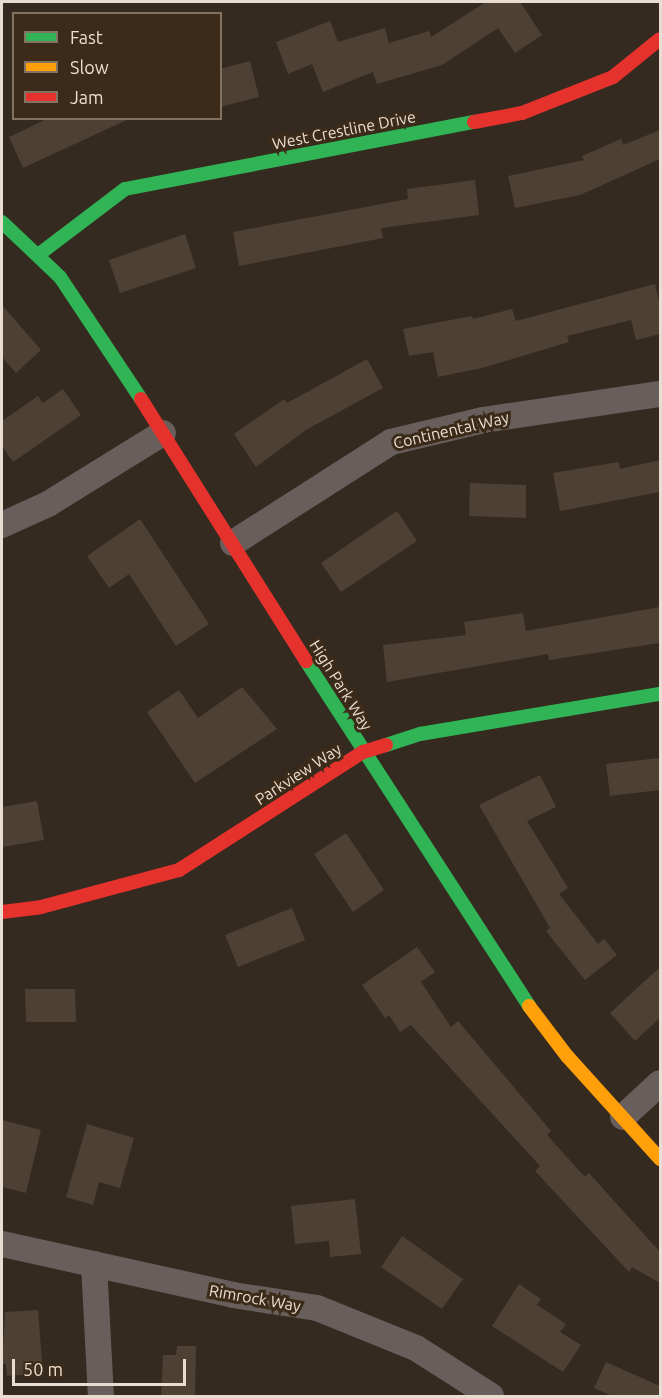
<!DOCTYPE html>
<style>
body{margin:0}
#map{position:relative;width:662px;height:1398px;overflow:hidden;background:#342a20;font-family:Ubuntu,sans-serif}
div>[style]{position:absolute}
.building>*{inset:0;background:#4d4133}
.street>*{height:26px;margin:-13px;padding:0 13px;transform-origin:13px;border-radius:13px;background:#685e5b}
.fast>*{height:14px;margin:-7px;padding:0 7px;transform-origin:7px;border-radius:7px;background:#30b455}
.slow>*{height:14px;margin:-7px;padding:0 7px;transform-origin:7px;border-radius:7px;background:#ff9f0a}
.jam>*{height:14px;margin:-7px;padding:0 7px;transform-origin:7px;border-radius:7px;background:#e5322d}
span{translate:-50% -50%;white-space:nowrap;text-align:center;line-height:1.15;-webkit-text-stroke:6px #3c2b18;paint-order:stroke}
.street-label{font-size:16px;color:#e8ddd1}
.frame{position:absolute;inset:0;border:3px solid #e8ddd1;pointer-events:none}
.legend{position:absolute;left:12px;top:12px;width:210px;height:108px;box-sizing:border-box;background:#3c2b18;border:2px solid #817262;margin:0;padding:8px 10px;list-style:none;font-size:18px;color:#e8ddd1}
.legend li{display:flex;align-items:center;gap:12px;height:30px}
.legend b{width:30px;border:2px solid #817262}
.scale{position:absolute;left:12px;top:1359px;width:174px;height:27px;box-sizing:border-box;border:3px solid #e8ddd1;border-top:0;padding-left:8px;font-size:18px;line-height:21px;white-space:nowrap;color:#e8ddd1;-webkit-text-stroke:4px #3c2b18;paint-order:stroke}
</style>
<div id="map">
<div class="building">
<i style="clip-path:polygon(486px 2px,520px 2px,542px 35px,515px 53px,498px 28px,442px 65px,377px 84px,373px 72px,323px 92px,312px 64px,288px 74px,276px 42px,330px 21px,338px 42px,385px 28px,389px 43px,429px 31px,431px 37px)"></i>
<i style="clip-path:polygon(250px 61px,259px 97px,220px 107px,220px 69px)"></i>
<i style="clip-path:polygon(49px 118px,131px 118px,23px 168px,9px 137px)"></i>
<i style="clip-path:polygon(660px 130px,660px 159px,580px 195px,515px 208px,508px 176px,584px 160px,582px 156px,621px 139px,623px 145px)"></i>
<i style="clip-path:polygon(475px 180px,479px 215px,381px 228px,383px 238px,239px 266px,233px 232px,408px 199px,407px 189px)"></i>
<i style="clip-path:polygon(185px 234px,196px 268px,120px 293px,109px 260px)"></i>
<i style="clip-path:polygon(655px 284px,660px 306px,660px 334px,636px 340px,631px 320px,567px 336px,569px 342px,482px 368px,438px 377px,433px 352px,409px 356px,403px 329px,472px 316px,473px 319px,512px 309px,516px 321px)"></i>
<i style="clip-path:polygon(2px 305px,41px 350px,16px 373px,2px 357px)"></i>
<i style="clip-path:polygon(367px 359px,383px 388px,306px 430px,256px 467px,234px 434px,284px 399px,287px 403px)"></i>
<i style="clip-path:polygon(63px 389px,81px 415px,13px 462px,2px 446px,2px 421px,38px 396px,43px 403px)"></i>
<i style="clip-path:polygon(660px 460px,660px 492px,560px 511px,553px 473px,619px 462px,620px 469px)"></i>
<i style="clip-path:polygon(470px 483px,526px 485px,526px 518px,469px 516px)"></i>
<i style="clip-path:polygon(397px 511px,417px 541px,341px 592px,321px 563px)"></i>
<i style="clip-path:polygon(140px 519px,209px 624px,176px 646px,129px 574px,109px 588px,87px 556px)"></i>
<i style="clip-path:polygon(660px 607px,660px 643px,549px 660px,548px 654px,387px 682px,383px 645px,466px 635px,464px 622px,523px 613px,526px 631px)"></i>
<i style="clip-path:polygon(242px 687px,277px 729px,195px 783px,147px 712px,179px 690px,198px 718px)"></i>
<i style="clip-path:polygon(659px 758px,660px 790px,610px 796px,606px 764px)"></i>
<i style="clip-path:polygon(540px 775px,556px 807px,527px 821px,568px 888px,559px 894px,598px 944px,604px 939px,617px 955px,585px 980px,546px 931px,550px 928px,479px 805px)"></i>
<i style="clip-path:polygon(37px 801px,44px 840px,2px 847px,2px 807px)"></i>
<i style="clip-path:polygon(346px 833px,384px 890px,353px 912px,314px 854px)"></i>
<i style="clip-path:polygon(292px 908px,305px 940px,238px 967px,225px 935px)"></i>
<i style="clip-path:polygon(417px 947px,435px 972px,421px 982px,451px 1027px,458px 1021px,551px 1131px,547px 1135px,585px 1177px,589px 1173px,660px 1252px,660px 1283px,632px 1267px,629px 1272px,535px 1171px,540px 1166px,411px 1025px,400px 1032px,389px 1015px,385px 1018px,362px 985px)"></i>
<i style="clip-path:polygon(660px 967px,660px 1018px,635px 1041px,610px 1013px)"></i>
<i style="clip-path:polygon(25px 989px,75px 989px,76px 1022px,26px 1022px)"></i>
<i style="clip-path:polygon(2px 1120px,41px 1130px,26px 1193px,2px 1187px)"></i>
<i style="clip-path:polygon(87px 1124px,134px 1138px,120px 1188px,99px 1182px,93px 1205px,66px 1197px)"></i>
<i style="clip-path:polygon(355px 1199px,361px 1254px,330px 1257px,329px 1241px,295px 1244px,291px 1206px)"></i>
<i style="clip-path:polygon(402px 1236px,463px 1279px,442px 1309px,381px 1267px)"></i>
<i style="clip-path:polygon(519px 1284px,541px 1299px,537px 1305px,566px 1324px,560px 1332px,581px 1345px,563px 1372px,492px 1326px)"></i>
<i style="clip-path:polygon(38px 1310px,43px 1373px,7px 1376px,6px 1364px,2px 1364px,5px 1312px)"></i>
<i style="clip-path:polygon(177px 1346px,196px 1346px,195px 1396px,161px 1396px,163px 1355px,176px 1355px)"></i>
<i style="clip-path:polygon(606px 1362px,660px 1386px,660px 1396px,612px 1396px,594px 1388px)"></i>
</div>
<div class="street">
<i style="left:2px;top:525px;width:51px;rotate:-24.5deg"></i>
<i style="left:48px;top:504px;width:135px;rotate:-31.7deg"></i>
<i style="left:233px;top:543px;width:188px;rotate:-32.6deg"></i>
<i style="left:391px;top:442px;width:95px;rotate:-13.4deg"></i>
<i style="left:483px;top:420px;width:179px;rotate:-8.4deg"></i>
<i style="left:623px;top:1117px;width:50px;rotate:-42.6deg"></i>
<i style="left:2px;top:1244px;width:237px;rotate:12.4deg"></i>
<i style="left:233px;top:1295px;width:85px;rotate:8.8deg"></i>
<i style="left:317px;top:1308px;width:107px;rotate:22deg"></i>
<i style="left:416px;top:1348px;width:89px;rotate:32.6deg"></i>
<i style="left:94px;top:1264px;width:132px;rotate:87deg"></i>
</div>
<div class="fast">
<i style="left:2px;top:222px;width:80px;rotate:43.5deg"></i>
<i style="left:60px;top:277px;width:146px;rotate:56.4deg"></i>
<i style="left:38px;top:255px;width:109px;rotate:-37.2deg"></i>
<i style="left:125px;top:189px;width:355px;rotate:-10.9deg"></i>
<i style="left:306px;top:661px;width:411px;rotate:57.1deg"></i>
<i style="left:386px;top:745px;width:36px;rotate:-18deg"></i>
<i style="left:420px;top:734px;width:243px;rotate:-9.5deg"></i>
</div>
<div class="slow">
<i style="left:529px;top:1006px;width:63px;rotate:52.8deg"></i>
<i style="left:567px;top:1056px;width:139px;rotate:47.9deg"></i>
</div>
<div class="jam">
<i style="left:474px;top:122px;width:49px;rotate:-10.6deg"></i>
<i style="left:522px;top:113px;width:98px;rotate:-21.6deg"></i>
<i style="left:613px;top:77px;width:60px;rotate:-39deg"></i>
<i style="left:141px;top:399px;width:310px;rotate:57.8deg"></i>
<i style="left:2px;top:912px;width:39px;rotate:-7deg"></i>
<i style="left:41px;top:907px;width:143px;rotate:-15deg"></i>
<i style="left:179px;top:870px;width:219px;rotate:-32.7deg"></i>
<i style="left:363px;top:752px;width:24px;rotate:-17deg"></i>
</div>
<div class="street-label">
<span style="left:344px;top:130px;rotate:-11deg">West Crestline Drive</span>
<span style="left:451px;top:430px;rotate:-13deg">Continental Way</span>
<span style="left:341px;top:685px;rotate:58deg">High Park Way</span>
<span style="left:298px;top:774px;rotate:-33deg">Parkview Way</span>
<span style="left:255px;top:1298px;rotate:10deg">Rimrock Way</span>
</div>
<div class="frame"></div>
<ul class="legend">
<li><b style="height:8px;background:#30b455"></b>Fast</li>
<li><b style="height:8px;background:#ff9f0a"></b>Slow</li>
<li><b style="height:8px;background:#e5322d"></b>Jam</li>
</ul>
<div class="scale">50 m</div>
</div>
